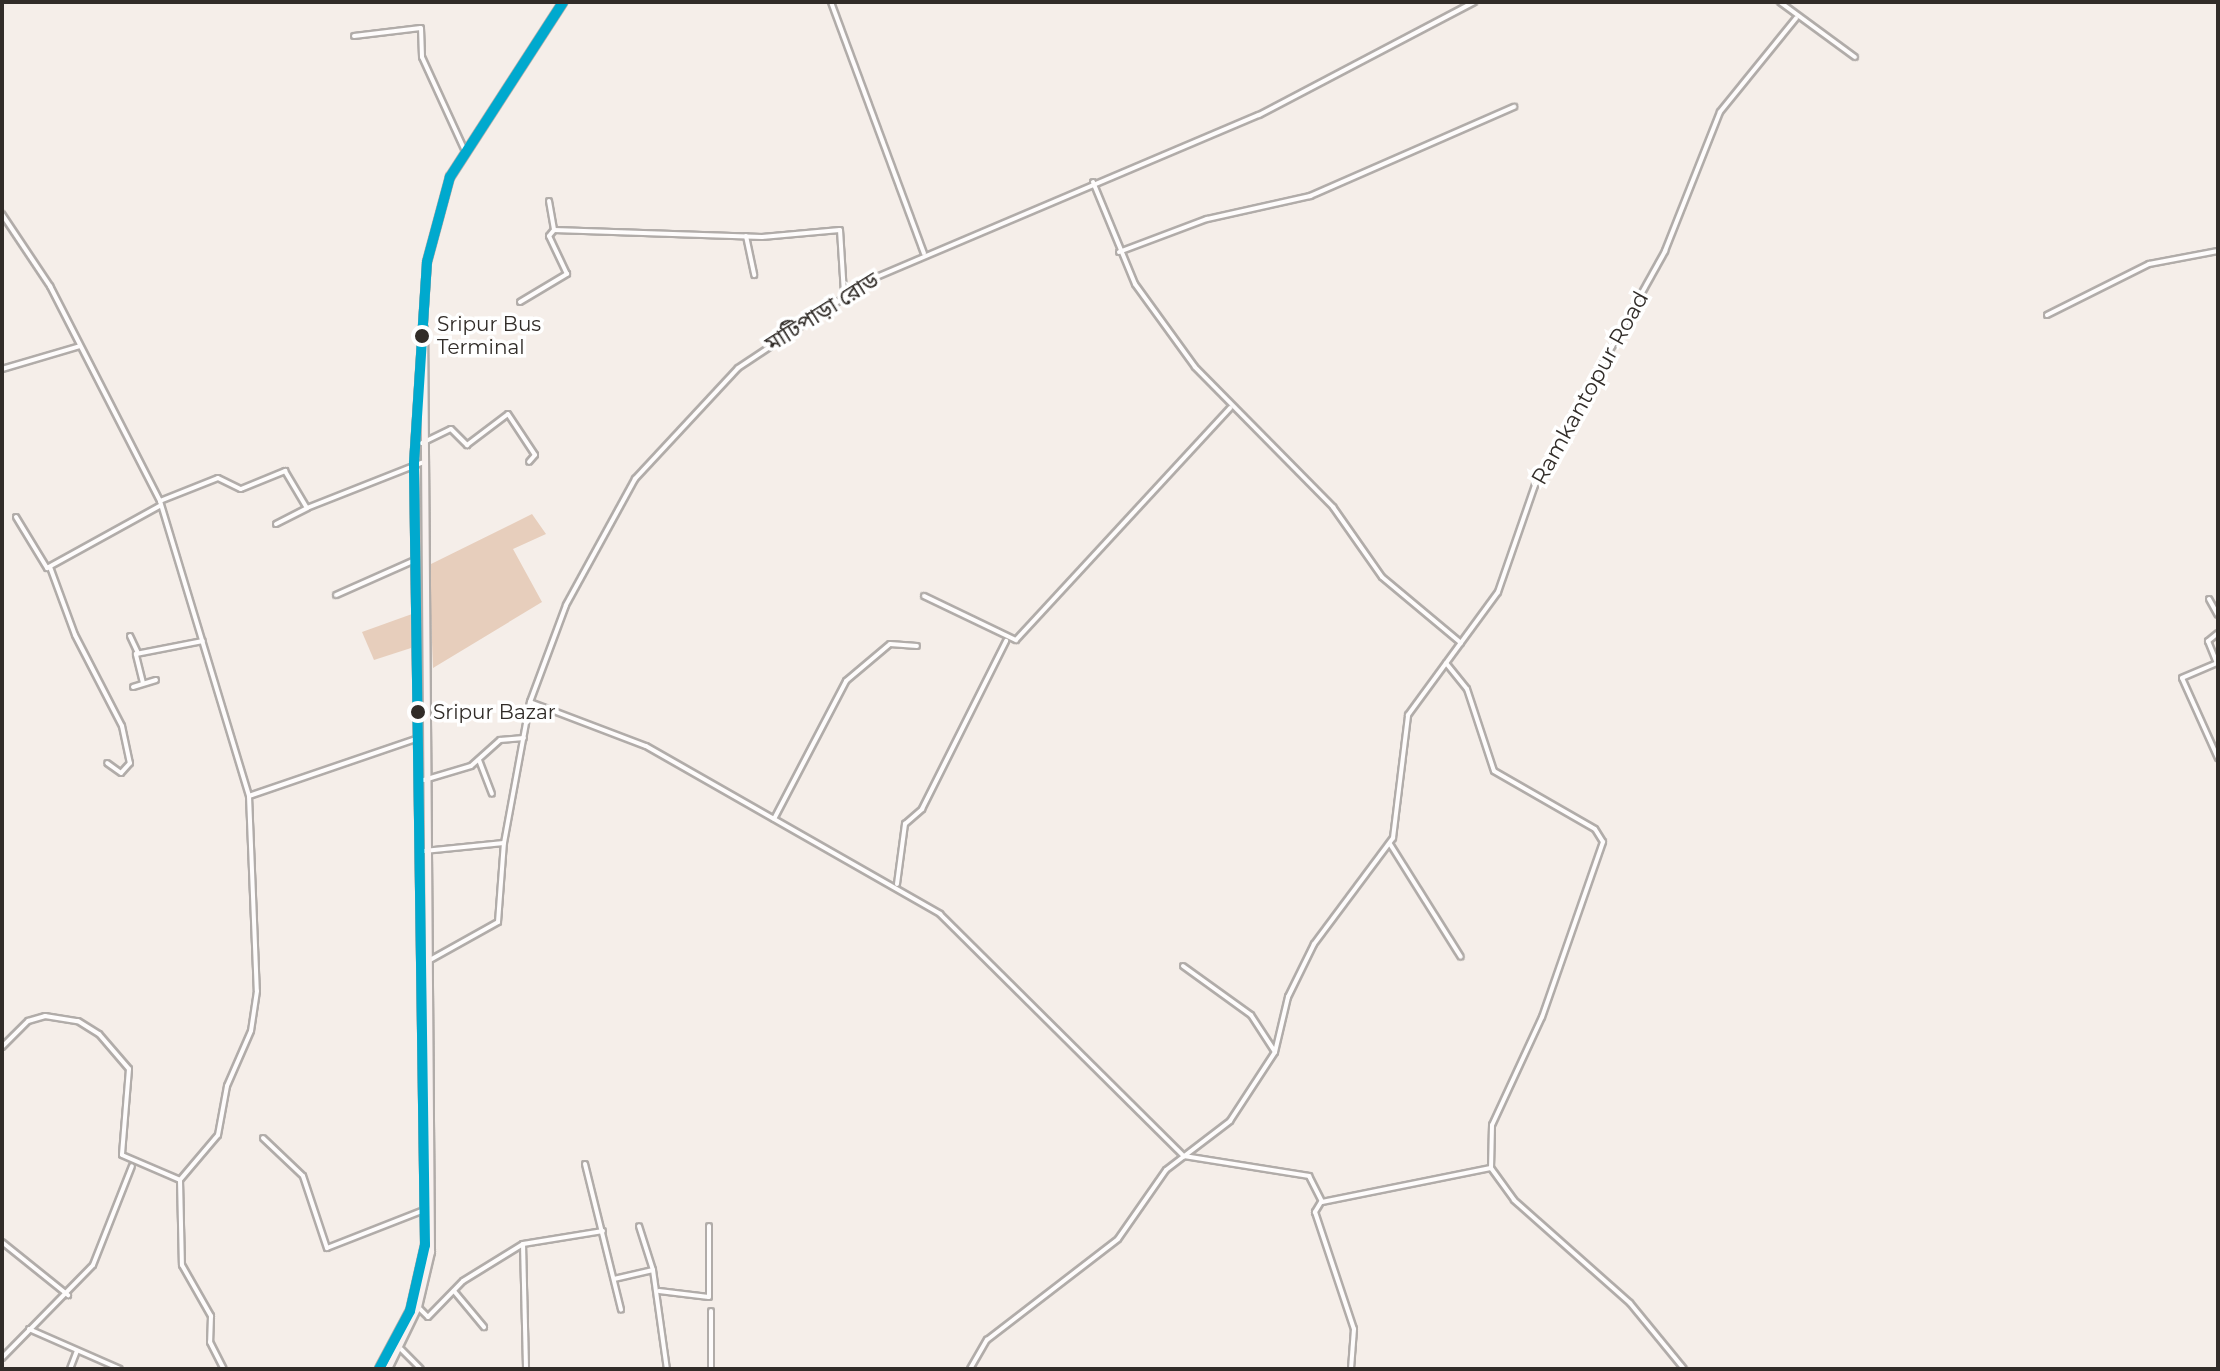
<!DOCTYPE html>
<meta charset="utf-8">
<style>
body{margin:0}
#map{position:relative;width:2220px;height:1371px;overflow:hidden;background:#f5eee9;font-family:Montserrat,"Noto Sans Bengali",sans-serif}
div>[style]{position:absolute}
.green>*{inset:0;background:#e7cebc}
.roads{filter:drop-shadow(2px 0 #b1aca9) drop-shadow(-2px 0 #b1aca9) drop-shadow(0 2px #b1aca9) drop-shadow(0 -2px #b1aca9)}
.street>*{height:4px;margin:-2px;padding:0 2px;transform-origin:2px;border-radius:2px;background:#fefcfc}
.primary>*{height:6px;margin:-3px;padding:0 3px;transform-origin:3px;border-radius:3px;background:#f8f1ef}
.bus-1>*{height:10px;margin:-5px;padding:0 5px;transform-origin:5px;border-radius:5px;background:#00a9ce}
.dots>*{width:22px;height:22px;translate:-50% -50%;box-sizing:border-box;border:4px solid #fff;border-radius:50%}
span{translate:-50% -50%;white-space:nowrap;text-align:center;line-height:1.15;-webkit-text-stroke:7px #fff;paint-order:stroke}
.bus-label{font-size:20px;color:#312c28}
.left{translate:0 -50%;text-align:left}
.street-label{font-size:22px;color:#312c28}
.frame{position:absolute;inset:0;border:4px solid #312c28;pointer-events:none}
</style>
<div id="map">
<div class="green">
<i style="clip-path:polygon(532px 514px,546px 534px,513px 549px,542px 602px,433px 668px,429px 565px)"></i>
<i style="clip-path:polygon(412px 614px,411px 648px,374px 660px,362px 632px)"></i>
</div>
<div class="roads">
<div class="street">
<i style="left:831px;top:2px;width:268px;rotate:69.7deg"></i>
<i style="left:1780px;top:2px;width:93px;rotate:36.3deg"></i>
<i style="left:354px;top:36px;width:67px;rotate:-6.8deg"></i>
<i style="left:421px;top:28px;width:29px;rotate:88deg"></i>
<i style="left:422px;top:57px;width:106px;rotate:65.4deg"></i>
<i style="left:1093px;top:182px;width:110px;rotate:67.6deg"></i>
<i style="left:1135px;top:284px;width:102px;rotate:54.1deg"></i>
<i style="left:1195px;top:367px;width:197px;rotate:45.4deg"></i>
<i style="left:1333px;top:507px;width:85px;rotate:55deg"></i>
<i style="left:1382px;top:577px;width:103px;rotate:39.9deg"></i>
<i style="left:549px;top:201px;width:29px;rotate:80deg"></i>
<i style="left:2px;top:214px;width:87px;rotate:56.3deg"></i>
<i style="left:50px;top:286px;width:242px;rotate:62.9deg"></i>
<i style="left:160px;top:501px;width:308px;rotate:73.2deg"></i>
<i style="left:249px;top:796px;width:195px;rotate:87.7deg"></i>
<i style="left:257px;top:991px;width:40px;rotate:98.5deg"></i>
<i style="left:251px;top:1031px;width:60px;rotate:113.6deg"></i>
<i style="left:227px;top:1086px;width:50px;rotate:100.4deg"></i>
<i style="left:218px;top:1135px;width:59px;rotate:130.2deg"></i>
<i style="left:746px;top:236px;width:40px;rotate:78deg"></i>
<i style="left:1119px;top:252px;width:94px;rotate:-20.6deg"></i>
<i style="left:1207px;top:219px;width:106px;rotate:-12.6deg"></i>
<i style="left:1310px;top:196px;width:223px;rotate:-23.6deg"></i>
<i style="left:520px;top:302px;width:55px;rotate:-30.8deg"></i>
<i style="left:567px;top:274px;width:42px;rotate:-115.3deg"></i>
<i style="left:549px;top:236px;width:8px;rotate:-50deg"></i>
<i style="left:554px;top:230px;width:208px;rotate:1.9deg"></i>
<i style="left:762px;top:237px;width:78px;rotate:-5.1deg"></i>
<i style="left:840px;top:230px;width:63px;rotate:86.4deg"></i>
<i style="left:2047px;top:315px;width:114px;rotate:-26.6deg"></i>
<i style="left:2149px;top:264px;width:70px;rotate:-10.7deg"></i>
<i style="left:2px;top:369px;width:81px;rotate:-16.4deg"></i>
<i style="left:422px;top:443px;width:32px;rotate:-26deg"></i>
<i style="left:451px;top:429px;width:23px;rotate:45deg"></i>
<i style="left:467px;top:445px;width:51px;rotate:-37.1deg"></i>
<i style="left:508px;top:414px;width:49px;rotate:56.6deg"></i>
<i style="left:535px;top:455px;width:9px;rotate:131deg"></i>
<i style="left:160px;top:501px;width:62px;rotate:-21.6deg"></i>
<i style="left:218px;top:478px;width:25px;rotate:26deg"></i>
<i style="left:241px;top:489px;width:48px;rotate:-22.2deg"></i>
<i style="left:285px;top:471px;width:43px;rotate:59.3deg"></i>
<i style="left:307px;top:508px;width:123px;rotate:-21.5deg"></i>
<i style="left:16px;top:517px;width:60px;rotate:58.7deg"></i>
<i style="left:47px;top:568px;width:130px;rotate:-28.9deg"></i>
<i style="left:276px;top:524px;width:35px;rotate:-27deg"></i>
<i style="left:50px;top:567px;width:72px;rotate:69.8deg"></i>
<i style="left:75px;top:635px;width:102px;rotate:62.7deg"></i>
<i style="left:122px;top:726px;width:38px;rotate:78deg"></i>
<i style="left:130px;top:763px;width:13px;rotate:132deg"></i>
<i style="left:121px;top:773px;width:17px;rotate:-144deg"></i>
<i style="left:336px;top:595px;width:86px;rotate:-23.9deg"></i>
<i style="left:924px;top:596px;width:102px;rotate:25.6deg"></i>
<i style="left:1016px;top:640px;width:316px;rotate:-47.3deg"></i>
<i style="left:2209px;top:599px;width:18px;rotate:61deg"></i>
<i style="left:2218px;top:633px;width:13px;rotate:141deg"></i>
<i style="left:2208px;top:641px;width:24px;rotate:68deg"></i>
<i style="left:2217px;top:663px;width:38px;rotate:157deg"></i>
<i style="left:2182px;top:678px;width:88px;rotate:65.8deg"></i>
<i style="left:130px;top:636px;width:19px;rotate:65deg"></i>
<i style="left:1446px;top:663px;width:33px;rotate:51deg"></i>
<i style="left:1467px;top:689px;width:86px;rotate:71.8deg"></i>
<i style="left:1494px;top:771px;width:116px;rotate:29.9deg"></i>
<i style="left:1595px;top:829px;width:15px;rotate:58deg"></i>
<i style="left:1603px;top:842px;width:185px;rotate:109.2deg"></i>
<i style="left:1542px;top:1017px;width:119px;rotate:114.8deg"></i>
<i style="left:1492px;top:1125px;width:43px;rotate:91.3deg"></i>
<i style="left:143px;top:683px;width:30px;rotate:-104deg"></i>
<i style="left:136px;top:654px;width:68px;rotate:-11deg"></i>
<i style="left:133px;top:687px;width:24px;rotate:-17deg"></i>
<i style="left:530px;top:702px;width:124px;rotate:20.8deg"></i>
<i style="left:646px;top:746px;width:339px;rotate:29.7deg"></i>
<i style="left:940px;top:914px;width:344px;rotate:44.8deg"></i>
<i style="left:1184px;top:1156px;width:127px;rotate:9.1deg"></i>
<i style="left:1309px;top:1176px;width:29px;rotate:63deg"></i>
<i style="left:1322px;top:1202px;width:172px;rotate:-11.4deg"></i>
<i style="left:1491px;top:1168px;width:39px;rotate:54deg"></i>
<i style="left:1514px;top:1200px;width:155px;rotate:41.6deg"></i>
<i style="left:1630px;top:1303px;width:85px;rotate:50.7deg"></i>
<i style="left:479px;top:760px;width:36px;rotate:69deg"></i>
<i style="left:424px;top:780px;width:49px;rotate:-16.6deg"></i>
<i style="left:471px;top:766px;width:39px;rotate:-42deg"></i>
<i style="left:500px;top:740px;width:24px;rotate:-5deg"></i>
<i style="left:249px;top:796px;width:179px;rotate:-18.9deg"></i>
<i style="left:774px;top:819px;width:156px;rotate:-62.4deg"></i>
<i style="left:846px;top:681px;width:57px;rotate:-40.1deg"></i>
<i style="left:890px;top:644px;width:27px;rotate:4deg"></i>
<i style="left:1390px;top:844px;width:133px;rotate:57.9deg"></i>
<i style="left:424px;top:851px;width:80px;rotate:-5.7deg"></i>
<i style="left:504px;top:843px;width:143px;rotate:-79.6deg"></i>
<i style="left:530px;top:702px;width:103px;rotate:-69.6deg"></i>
<i style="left:566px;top:605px;width:144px;rotate:-61.3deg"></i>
<i style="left:635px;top:479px;width:151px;rotate:-47.1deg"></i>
<i style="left:738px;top:368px;width:161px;rotate:-33.6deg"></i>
<i style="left:872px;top:279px;width:420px;rotate:-23deg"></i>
<i style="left:1259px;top:115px;width:243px;rotate:-27.7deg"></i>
<i style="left:897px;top:884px;width:61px;rotate:-82.4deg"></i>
<i style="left:905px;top:824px;width:23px;rotate:-41deg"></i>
<i style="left:922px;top:809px;width:188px;rotate:-63.4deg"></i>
<i style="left:430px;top:960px;width:78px;rotate:-29.2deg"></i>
<i style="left:498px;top:922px;width:79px;rotate:-85.7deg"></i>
<i style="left:1183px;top:966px;width:84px;rotate:35.8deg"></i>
<i style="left:1251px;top:1015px;width:44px;rotate:57deg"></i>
<i style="left:2px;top:1047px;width:37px;rotate:-45deg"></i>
<i style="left:28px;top:1021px;width:18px;rotate:-16deg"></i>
<i style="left:45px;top:1016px;width:33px;rotate:9deg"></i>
<i style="left:78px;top:1021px;width:25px;rotate:32deg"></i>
<i style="left:99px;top:1034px;width:46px;rotate:49.4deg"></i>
<i style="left:129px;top:1069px;width:86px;rotate:94.7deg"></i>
<i style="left:122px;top:1155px;width:63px;rotate:23.3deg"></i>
<i style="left:263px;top:1138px;width:55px;rotate:43.5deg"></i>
<i style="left:303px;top:1176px;width:76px;rotate:71.6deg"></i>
<i style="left:327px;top:1248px;width:104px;rotate:-21.4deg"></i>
<i style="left:585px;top:1164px;width:150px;rotate:76.1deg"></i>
<i style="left:180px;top:1180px;width:85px;rotate:88.7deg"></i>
<i style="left:182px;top:1265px;width:59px;rotate:60.4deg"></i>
<i style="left:211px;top:1316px;width:26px;rotate:92deg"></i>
<i style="left:210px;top:1342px;width:30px;rotate:63deg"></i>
<i style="left:1321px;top:1202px;width:12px;rotate:121deg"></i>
<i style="left:1315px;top:1212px;width:123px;rotate:71.6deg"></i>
<i style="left:1354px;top:1329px;width:40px;rotate:94.3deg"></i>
<i style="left:2px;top:1242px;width:85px;rotate:38.8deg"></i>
<i style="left:523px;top:1244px;width:81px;rotate:-9.2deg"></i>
<i style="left:653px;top:1270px;width:100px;rotate:82deg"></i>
<i style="left:614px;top:1279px;width:40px;rotate:-13deg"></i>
<i style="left:653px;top:1270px;width:46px;rotate:-107.7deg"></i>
<i style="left:454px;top:1291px;width:47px;rotate:50.2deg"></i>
<i style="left:659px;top:1291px;width:50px;rotate:6.8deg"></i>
<i style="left:709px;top:1297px;width:71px;rotate:-90deg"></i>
<i style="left:418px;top:1307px;width:14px;rotate:45deg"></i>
<i style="left:428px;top:1317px;width:50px;rotate:-45.8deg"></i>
<i style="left:463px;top:1281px;width:70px;rotate:-31.7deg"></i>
<i style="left:523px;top:1244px;width:125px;rotate:88.6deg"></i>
<i style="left:29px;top:1329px;width:99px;rotate:23.7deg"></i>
<i style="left:401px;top:1349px;width:28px;rotate:45deg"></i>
<i style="left:2px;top:1358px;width:130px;rotate:-45.6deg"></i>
<i style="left:93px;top:1265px;width:106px;rotate:-68.5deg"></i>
<i style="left:70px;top:1369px;width:19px;rotate:-69deg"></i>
<i style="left:711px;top:1369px;width:58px;rotate:-90deg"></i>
<i style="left:970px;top:1369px;width:34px;rotate:-60deg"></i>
<i style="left:987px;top:1340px;width:165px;rotate:-37.6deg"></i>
<i style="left:1118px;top:1239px;width:84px;rotate:-55.2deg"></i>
<i style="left:1166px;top:1170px;width:81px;rotate:-37.4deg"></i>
<i style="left:1230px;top:1121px;width:82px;rotate:-56.9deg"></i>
<i style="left:1275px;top:1052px;width:57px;rotate:-76.7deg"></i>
<i style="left:1288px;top:997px;width:59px;rotate:-63.9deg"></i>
<i style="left:1314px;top:944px;width:132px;rotate:-53.3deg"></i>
<i style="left:1393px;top:838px;width:124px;rotate:-83deg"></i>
<i style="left:1408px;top:715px;width:152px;rotate:-53.8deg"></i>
<i style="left:1498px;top:592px;width:113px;rotate:-70.9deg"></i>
<i style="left:1535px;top:485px;width:268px;rotate:-60.9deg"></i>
<i style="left:1665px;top:251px;width:149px;rotate:-68.4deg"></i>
<i style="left:1720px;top:112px;width:121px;rotate:-51deg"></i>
</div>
<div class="primary">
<i style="left:379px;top:1369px;width:66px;rotate:-61.9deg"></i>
<i style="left:410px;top:1311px;width:68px;rotate:-77.2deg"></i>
<i style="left:425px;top:1245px;width:782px;rotate:-90.81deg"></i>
<i style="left:414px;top:463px;width:201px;rotate:-86.3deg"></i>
<i style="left:427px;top:262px;width:88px;rotate:-74.9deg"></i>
<i style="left:450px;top:177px;width:208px;rotate:-57.1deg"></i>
<i style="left:388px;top:1369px;width:69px;rotate:-64.2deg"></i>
<i style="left:418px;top:1307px;width:57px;rotate:-76.7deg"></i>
<i style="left:431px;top:1252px;width:923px;rotate:-90.43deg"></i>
</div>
</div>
<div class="bus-1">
<i style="left:379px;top:1369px;width:66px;rotate:-61.9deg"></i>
<i style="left:410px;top:1311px;width:68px;rotate:-77.2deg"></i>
<i style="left:425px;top:1245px;width:782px;rotate:-90.81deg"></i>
<i style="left:414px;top:463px;width:201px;rotate:-86.3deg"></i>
<i style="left:427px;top:262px;width:88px;rotate:-74.9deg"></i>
<i style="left:450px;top:177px;width:208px;rotate:-57.1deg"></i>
</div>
<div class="dots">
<i style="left:422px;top:336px;background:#312c28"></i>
<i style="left:418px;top:712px;background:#312c28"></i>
</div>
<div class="bus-label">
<span class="left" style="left:437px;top:336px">Sripur Bus<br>Terminal</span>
<span class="left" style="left:433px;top:712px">Sripur Bazar</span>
</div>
<div class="street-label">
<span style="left:822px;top:312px;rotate:-32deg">মাটিপাড়া রোড</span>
<span style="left:1590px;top:388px;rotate:-61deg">Ramkantopur Road</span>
</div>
<div class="frame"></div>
</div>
